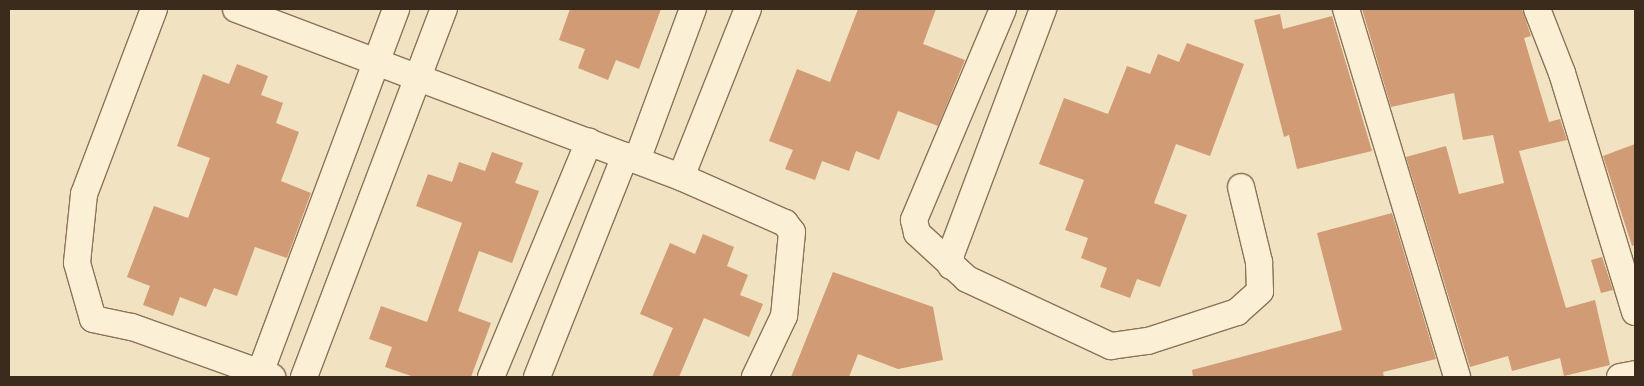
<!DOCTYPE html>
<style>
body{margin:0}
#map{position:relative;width:1644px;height:386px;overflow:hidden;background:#f1e2c1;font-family:"IBM Plex Serif",serif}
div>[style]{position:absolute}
.building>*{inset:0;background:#d19b75}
.roads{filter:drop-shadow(1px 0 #8b7357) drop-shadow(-1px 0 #8b7357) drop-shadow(0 1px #8b7357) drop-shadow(0 -1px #8b7357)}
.street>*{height:26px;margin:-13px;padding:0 13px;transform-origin:13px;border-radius:13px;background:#fbefd5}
span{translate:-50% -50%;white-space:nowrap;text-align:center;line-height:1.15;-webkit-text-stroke:5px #f8ecd1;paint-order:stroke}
.frame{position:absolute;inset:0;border:10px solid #3a2b1d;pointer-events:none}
</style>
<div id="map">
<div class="building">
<i style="clip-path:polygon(570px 9px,661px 9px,639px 69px,616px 60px,608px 80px,578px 68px,585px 49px,559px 40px)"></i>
<i style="clip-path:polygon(858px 9px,936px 9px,923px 44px,965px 60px,938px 126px,898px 111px,879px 160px,856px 151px,849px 171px,822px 161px,815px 180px,785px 169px,793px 150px,769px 141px,797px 69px,830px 82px)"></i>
<i style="clip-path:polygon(1362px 9px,1522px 9px,1531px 36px,1524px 38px,1549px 122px,1560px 119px,1567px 140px,1519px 151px,1566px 308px,1595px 300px,1610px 365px,1564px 376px,1560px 358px,1512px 371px,1508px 356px,1470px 367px,1406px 157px,1446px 146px,1459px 194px,1504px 183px,1493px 135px,1463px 140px,1454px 93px,1391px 107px)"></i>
<i style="clip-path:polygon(1280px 14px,1283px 29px,1332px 16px,1372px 151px,1297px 169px,1289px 135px,1284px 137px,1254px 20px)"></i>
<i style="clip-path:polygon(1187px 43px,1244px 64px,1210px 156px,1176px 144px,1154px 203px,1187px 215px,1160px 287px,1137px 279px,1130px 298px,1100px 287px,1107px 268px,1081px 258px,1088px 238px,1065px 230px,1084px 180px,1039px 164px,1064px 98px,1108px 114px,1127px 66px,1150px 74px,1158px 54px,1179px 62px)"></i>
<i style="clip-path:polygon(237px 64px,268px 76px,261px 95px,283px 103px,276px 123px,299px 132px,281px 181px,311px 193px,287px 258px,255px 247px,237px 296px,214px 288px,206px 307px,180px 297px,173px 316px,143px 305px,150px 286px,127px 277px,154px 206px,188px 218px,210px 158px,177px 146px,203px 74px,229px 84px)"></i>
<i style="clip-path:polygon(1635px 144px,1635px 245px,1632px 246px,1603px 156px)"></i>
<i style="clip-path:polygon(492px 152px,523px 163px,515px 183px,539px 191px,512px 263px,479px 251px,458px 311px,491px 323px,471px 377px,414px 377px,385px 367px,392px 347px,369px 339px,381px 306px,427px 322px,462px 223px,416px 206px,428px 174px,452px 182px,459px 162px,485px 171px)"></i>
<i style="clip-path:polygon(1392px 213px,1436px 359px,1383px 372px,1384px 377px,1193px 377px,1192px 370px,1342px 330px,1317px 233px)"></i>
<i style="clip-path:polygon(703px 234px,734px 247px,727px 266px,748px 275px,740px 295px,763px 304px,749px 337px,704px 318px,679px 377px,652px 377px,673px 328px,640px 314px,670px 243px,695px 254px)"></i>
<i style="clip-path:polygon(1602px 257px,1613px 290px,1601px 293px,1591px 260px)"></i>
<i style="clip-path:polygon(833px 272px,933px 307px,943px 360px,898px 369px,858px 354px,849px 377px,791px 377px)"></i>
</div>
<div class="roads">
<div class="street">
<i style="left:154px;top:9px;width:198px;rotate:110.7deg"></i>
<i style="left:84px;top:194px;width:69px;rotate:95.8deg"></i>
<i style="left:77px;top:263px;width:58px;rotate:74.1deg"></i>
<i style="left:93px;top:319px;width:40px;rotate:12deg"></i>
<i style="left:132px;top:327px;width:149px;rotate:19.7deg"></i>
<i style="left:236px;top:9px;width:476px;rotate:20.7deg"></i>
<i style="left:681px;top:177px;width:114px;rotate:23.9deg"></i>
<i style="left:785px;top:223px;width:11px;rotate:52deg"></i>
<i style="left:792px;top:232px;width:84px;rotate:95.4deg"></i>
<i style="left:784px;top:316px;width:68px;rotate:115.4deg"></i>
<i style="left:1003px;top:9px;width:229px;rotate:112.9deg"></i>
<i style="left:914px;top:220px;width:13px;rotate:77deg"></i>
<i style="left:917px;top:233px;width:68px;rotate:42.6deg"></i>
<i style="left:967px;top:279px;width:159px;rotate:25deg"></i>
<i style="left:1111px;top:346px;width:37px;rotate:-8deg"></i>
<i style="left:1148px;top:341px;width:94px;rotate:-18deg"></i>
<i style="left:1237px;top:312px;width:31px;rotate:-42deg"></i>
<i style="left:1260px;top:291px;width:29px;rotate:-92deg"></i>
<i style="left:1259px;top:262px;width:77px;rotate:-103.5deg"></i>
<i style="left:1346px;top:9px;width:384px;rotate:73.2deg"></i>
<i style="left:1537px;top:9px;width:69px;rotate:68.7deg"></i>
<i style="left:1562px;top:73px;width:250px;rotate:73deg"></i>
<i style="left:637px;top:160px;width:161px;rotate:-69.7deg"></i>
<i style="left:681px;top:177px;width:181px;rotate:-68.3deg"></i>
<i style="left:951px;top:266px;width:12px;rotate:-90deg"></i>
<i style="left:951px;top:254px;width:262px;rotate:-69.4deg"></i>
<i style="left:260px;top:373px;width:389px;rotate:-69.5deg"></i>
<i style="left:304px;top:377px;width:394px;rotate:-69.2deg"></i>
<i style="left:491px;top:377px;width:255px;rotate:-67.4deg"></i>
<i style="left:537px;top:377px;width:238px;rotate:-68.3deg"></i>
<i style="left:1620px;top:377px;width:15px;rotate:-11deg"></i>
</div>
</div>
<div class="frame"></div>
</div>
